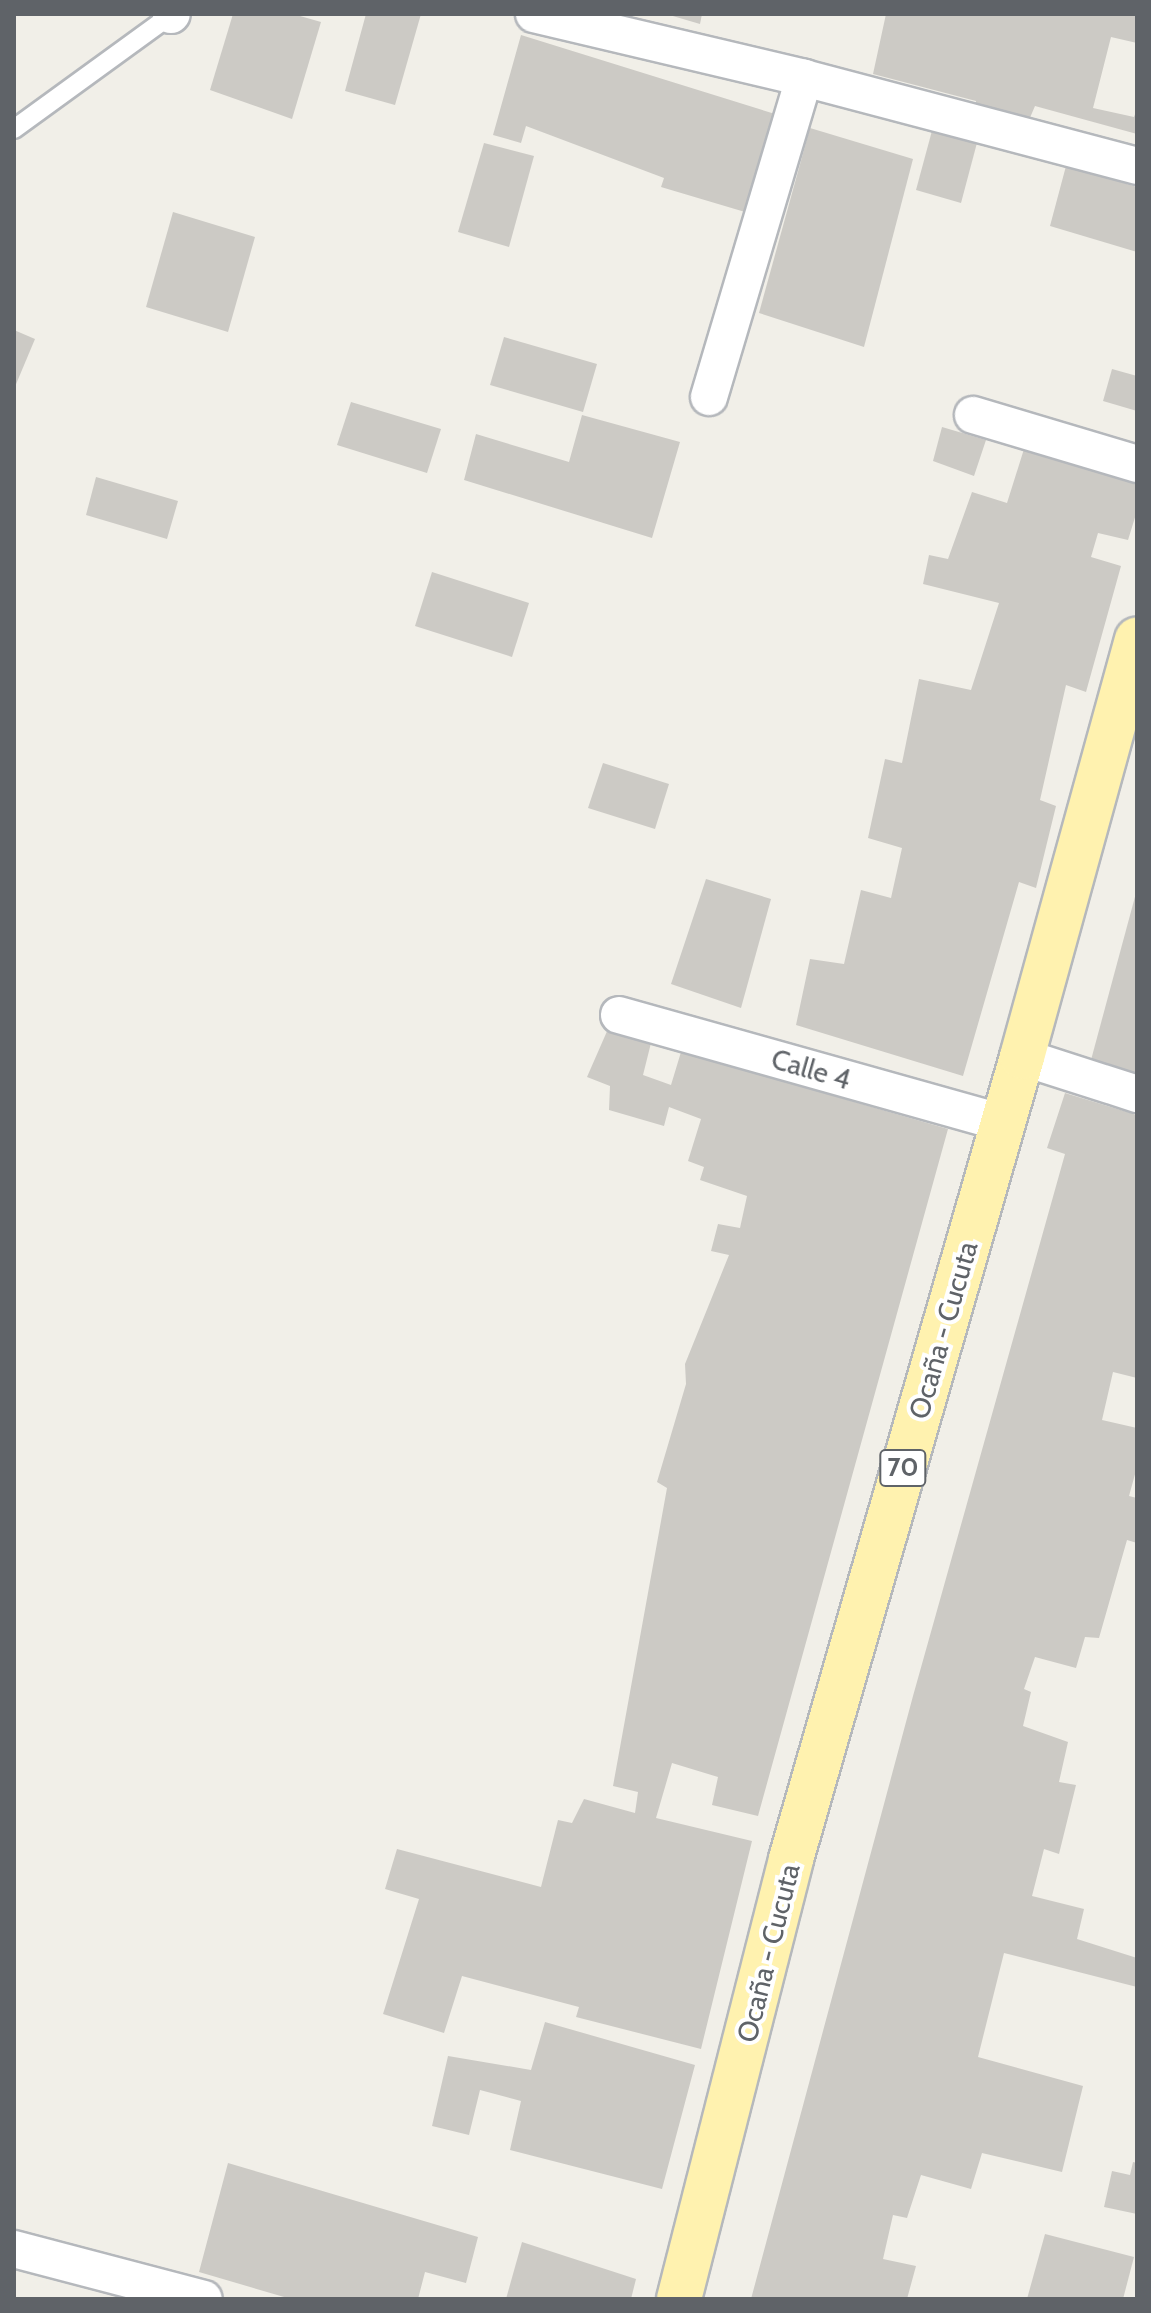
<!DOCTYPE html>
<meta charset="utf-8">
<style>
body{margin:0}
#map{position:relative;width:1151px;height:2313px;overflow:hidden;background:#f1efe8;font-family:Cabin,sans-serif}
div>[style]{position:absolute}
.building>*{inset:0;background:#cccac5}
.roads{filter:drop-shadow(2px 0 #b5b8bc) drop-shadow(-2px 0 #b5b8bc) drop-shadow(0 2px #b5b8bc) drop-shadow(0 -2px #b5b8bc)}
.service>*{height:18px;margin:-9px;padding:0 9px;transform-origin:9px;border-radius:9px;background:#fff}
.minor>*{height:36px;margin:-18px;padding:0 18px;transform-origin:18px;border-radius:18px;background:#fff}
.primary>*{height:44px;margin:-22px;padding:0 22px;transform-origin:22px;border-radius:22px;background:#fff2af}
span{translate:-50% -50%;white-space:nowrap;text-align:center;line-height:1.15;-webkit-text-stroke:8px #fff;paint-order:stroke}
.shield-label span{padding:2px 6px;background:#fff;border:2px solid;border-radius:6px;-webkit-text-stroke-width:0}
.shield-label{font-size:26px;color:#5f6368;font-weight:700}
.street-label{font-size:28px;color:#5f6368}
.frame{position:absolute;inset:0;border:16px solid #5f6368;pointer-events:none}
</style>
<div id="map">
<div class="building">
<i style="clip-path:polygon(233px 14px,293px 14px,321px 22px,292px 119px,210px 90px)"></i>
<i style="clip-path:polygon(366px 14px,421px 14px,395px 105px,345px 91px)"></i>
<i style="clip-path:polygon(666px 14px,702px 14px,700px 24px)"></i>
<i style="clip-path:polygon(886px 14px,1137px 14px,1137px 43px,1111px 37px,1093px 108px,1134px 117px,1137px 109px,1137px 134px,1035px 106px,1029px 120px,976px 108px,976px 101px,873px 74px)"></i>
<i style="clip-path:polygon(521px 35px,775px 114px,745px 212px,661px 187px,664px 178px,526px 126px,521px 143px,493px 135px)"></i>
<i style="clip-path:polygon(933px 127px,978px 139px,961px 203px,916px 190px)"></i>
<i style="clip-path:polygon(810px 128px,913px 159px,864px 347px,759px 313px)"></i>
<i style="clip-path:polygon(484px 143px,534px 156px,509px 247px,458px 232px)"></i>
<i style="clip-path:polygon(1066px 166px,1137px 187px,1137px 252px,1050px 226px)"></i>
<i style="clip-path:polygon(173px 212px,255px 237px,228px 332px,146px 307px)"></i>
<i style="clip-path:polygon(14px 330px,35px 339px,14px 389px)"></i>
<i style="clip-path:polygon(504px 337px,597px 364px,583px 412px,490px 385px)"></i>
<i style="clip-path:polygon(1112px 369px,1137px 376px,1137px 411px,1103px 401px)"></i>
<i style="clip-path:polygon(351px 402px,441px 429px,427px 473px,337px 445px)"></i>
<i style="clip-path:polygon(582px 415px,680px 442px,652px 538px,464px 480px,476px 434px,569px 462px)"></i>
<i style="clip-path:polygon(942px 427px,986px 440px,974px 476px,933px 461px)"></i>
<i style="clip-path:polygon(1024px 449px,1137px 483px,1137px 511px,1128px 540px,1098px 533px,1091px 557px,1121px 566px,1086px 692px,1066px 685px,1040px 800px,1056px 806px,1036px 888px,1019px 882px,963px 1076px,796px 1025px,810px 959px,844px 964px,861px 890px,891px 898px,902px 848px,868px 838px,885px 759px,902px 763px,919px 679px,971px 690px,999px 603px,923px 584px,929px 555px,948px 559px,972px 492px,1007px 503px)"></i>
<i style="clip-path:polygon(96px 477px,178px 501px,167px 539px,86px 515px)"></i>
<i style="clip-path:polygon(432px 572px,529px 603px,512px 657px,415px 626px)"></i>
<i style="clip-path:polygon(603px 763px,669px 784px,655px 829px,588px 808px)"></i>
<i style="clip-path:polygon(706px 879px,771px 899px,741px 1008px,671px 984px)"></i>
<i style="clip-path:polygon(1136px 893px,1137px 893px,1137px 1074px,1091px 1060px)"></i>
<i style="clip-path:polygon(608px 1029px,651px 1043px,643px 1075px,671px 1085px,681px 1052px,948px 1129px,758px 1816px,712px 1805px,718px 1777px,672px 1763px,656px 1818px,752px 1841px,701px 2049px,576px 2017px,579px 2007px,462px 1976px,444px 2033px,383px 2014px,419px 1899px,385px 1889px,397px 1849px,541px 1887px,558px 1820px,572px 1823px,584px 1799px,635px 1813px,638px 1792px,613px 1786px,667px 1488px,657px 1482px,686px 1384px,685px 1364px,729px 1255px,711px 1251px,718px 1224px,740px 1228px,747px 1196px,700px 1180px,704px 1167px,688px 1161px,701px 1119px,669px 1107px,664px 1126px,609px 1110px,610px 1086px,587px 1077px)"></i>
<i style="clip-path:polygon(1065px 1093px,1137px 1115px,1137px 1378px,1113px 1372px,1102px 1420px,1137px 1428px,1137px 1467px,1129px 1496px,1137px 1498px,1137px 1543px,1127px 1540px,1099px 1638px,1085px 1637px,1076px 1668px,1035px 1657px,1024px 1689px,1031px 1692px,1023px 1726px,1068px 1742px,1059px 1782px,1076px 1785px,1059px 1854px,1044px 1849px,1032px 1896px,1084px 1909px,1077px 1939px,1137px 1958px,1137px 1987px,1004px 1953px,978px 2057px,1083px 2086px,1062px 2172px,982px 2153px,971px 2189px,921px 2175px,907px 2218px,893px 2215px,883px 2259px,916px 2266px,907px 2299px,751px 2299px,913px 1696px,1065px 1154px,1047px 1148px)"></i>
<i style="clip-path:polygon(545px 2022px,695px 2065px,662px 2189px,510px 2150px,521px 2101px,480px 2090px,469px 2135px,432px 2126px,448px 2056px,531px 2070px)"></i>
<i style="clip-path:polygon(1133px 2162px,1137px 2163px,1137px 2214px,1104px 2207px,1112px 2171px,1130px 2175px)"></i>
<i style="clip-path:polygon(228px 2163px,478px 2237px,466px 2283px,425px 2272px,418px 2299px,291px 2299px,199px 2272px)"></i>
<i style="clip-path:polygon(1045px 2234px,1134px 2257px,1123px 2299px,1027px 2299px)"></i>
<i style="clip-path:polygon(522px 2242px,636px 2279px,631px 2299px,506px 2299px)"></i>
</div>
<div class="roads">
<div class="service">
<i style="left:14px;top:129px;width:194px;rotate:-36deg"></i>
</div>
<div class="minor">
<i style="left:534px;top:14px;width:277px;rotate:13.3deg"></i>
<i style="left:804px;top:78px;width:344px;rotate:14.8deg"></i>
<i style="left:171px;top:15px;width:1px;rotate:-45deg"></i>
<i style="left:709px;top:397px;width:333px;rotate:-73.4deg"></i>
<i style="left:973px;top:415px;width:171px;rotate:16.6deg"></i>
<i style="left:619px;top:1015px;width:398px;rotate:15.7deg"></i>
<i style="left:1022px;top:1057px;width:121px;rotate:17.8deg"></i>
<i style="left:14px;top:2249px;width:196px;rotate:14.7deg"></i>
</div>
<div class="primary">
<i style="left:679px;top:2299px;width:454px;rotate:-75.7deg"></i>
<i style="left:791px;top:1859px;width:835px;rotate:-73.93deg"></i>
<i style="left:1022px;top:1057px;width:433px;rotate:-74.6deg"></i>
</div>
</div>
<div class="shield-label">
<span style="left:903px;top:1468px">70</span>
</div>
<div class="street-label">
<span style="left:811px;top:1069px;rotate:16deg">Calle 4</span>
<span style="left:943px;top:1330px;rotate:-74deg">Ocaña - Cucuta</span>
<span style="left:768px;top:1953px;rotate:-76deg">Ocaña - Cucuta</span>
</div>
<div class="frame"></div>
</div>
